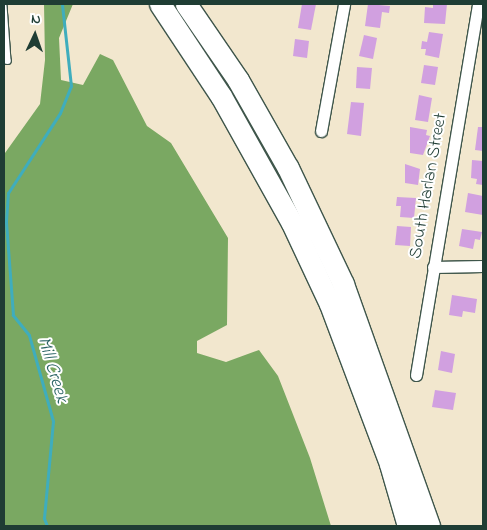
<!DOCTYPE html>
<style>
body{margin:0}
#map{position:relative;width:487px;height:530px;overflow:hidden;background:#f2e7ce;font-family:"Indie Flower",sans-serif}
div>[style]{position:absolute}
.forest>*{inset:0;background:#7aa862}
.stream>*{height:3px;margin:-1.5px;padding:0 1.5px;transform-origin:1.5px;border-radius:1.5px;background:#3fadbd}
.building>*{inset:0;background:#d1a0e0}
.roads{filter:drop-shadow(1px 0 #3f564b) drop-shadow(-1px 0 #3f564b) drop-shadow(0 1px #3f564b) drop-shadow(0 -1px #3f564b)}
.lane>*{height:5.5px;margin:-2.75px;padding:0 2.75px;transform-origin:2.75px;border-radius:2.75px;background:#fff}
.street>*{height:11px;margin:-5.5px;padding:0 5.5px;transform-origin:5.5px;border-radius:5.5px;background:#fff}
.highway>*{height:21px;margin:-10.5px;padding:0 10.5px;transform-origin:10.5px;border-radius:10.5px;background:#fff}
span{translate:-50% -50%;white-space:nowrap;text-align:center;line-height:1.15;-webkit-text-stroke:4px #fff;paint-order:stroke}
.street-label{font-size:18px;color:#1f3d34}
.water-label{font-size:19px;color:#2a6464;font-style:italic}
.frame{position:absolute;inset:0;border:5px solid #1f3d34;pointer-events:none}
.north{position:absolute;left:10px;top:10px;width:50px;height:50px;-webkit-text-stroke:4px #fff;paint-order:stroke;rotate:3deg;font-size:14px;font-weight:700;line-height:20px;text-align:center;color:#1f3d34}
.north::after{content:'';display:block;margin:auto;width:18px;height:22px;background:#1f3d34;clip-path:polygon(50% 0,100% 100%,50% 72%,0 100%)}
</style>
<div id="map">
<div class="forest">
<i style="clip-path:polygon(44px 4px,73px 4px,59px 38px,61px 80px,83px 85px,100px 54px,113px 60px,147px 126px,171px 143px,228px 238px,227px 325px,197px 341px,197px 353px,226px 362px,259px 350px,278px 376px,310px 458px,331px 526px,4px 526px,4px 151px,5px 153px,40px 104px,45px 60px)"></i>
</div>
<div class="stream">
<i style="left:47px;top:526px;width:9px;rotate:-111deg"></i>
<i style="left:44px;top:518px;width:97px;rotate:-84.7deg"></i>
<i style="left:53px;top:421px;width:89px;rotate:-105.6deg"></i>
<i style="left:29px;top:335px;width:26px;rotate:-129deg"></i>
<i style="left:13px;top:315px;width:94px;rotate:-94.3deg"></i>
<i style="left:6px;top:221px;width:28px;rotate:-86deg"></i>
<i style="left:8px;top:193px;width:95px;rotate:-57deg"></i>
<i style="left:60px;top:113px;width:29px;rotate:-68deg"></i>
<i style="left:71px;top:86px;width:82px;rotate:-96.3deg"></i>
</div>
<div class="building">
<i style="clip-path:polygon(302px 4px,316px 4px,311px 30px,298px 28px)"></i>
<i style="clip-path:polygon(368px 4px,390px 6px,389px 13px,382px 12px,380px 28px,365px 26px)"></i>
<i style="clip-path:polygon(433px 4px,447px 4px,445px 24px,424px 23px,425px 7px,433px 8px)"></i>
<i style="clip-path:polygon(429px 32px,443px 34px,439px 58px,425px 55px,426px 49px,421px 49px,422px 41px,427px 42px)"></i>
<i style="clip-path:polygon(364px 35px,377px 38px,373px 59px,359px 56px)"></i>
<i style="clip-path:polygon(295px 39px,309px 41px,307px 58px,293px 56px)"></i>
<i style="clip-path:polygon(424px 65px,438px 67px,435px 85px,421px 83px)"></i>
<i style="clip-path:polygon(357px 67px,372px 68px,370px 89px,356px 88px)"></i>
<i style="clip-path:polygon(419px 95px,432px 98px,428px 122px,415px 120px)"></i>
<i style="clip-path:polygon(351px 102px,364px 103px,361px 136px,347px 134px)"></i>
<i style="clip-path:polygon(410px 127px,427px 130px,426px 135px,430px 136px,423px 155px,410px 153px)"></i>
<i style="clip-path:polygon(478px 127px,483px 127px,483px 151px,475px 150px)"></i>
<i style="clip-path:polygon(472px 160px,483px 161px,483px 185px,476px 184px,477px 179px,471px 178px)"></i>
<i style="clip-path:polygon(405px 164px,420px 169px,418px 185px,405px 183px)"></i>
<i style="clip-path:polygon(468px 193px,483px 196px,483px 215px,465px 212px)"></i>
<i style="clip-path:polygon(397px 197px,416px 198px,414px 218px,400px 217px,401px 206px,396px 206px)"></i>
<i style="clip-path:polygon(397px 226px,411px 227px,410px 246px,395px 245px)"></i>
<i style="clip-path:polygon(462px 229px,482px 232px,480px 240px,475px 239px,473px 249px,459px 246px)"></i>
<i style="clip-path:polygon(452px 295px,477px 299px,475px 313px,463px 311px,462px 317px,449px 315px)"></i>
<i style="clip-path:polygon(441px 351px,455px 354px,452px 373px,438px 370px)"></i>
<i style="clip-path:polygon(435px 390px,456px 393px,453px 410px,432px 407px)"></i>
</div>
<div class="roads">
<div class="lane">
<i style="left:4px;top:6px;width:55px;rotate:85.8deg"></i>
<i style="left:8px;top:61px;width:4px;rotate:180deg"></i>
</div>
<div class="street">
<i style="left:321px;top:131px;width:129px;rotate:-79.7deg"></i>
<i style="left:433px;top:267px;width:50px;rotate:-1.1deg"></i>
<i style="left:416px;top:375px;width:376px;rotate:-80.5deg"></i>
</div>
<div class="highway">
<i style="left:160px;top:4px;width:110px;rotate:56.5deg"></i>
<i style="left:221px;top:96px;width:145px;rotate:60.8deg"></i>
<i style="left:292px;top:223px;width:89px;rotate:64.9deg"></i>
<i style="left:330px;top:304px;width:171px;rotate:69.4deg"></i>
<i style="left:390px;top:464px;width:65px;rotate:73.8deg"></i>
<i style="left:186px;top:4px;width:92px;rotate:55.6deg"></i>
<i style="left:238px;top:80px;width:101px;rotate:60.4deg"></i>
<i style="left:288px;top:168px;width:128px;rotate:64.6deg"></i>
<i style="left:343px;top:284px;width:257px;rotate:70.4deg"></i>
</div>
</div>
<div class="street-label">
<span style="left:429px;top:186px;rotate:-80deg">South Harlan Street</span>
</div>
<div class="water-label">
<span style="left:52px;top:370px;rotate:73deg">Mill Creek</span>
</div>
<div class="frame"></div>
<div class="north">N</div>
</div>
